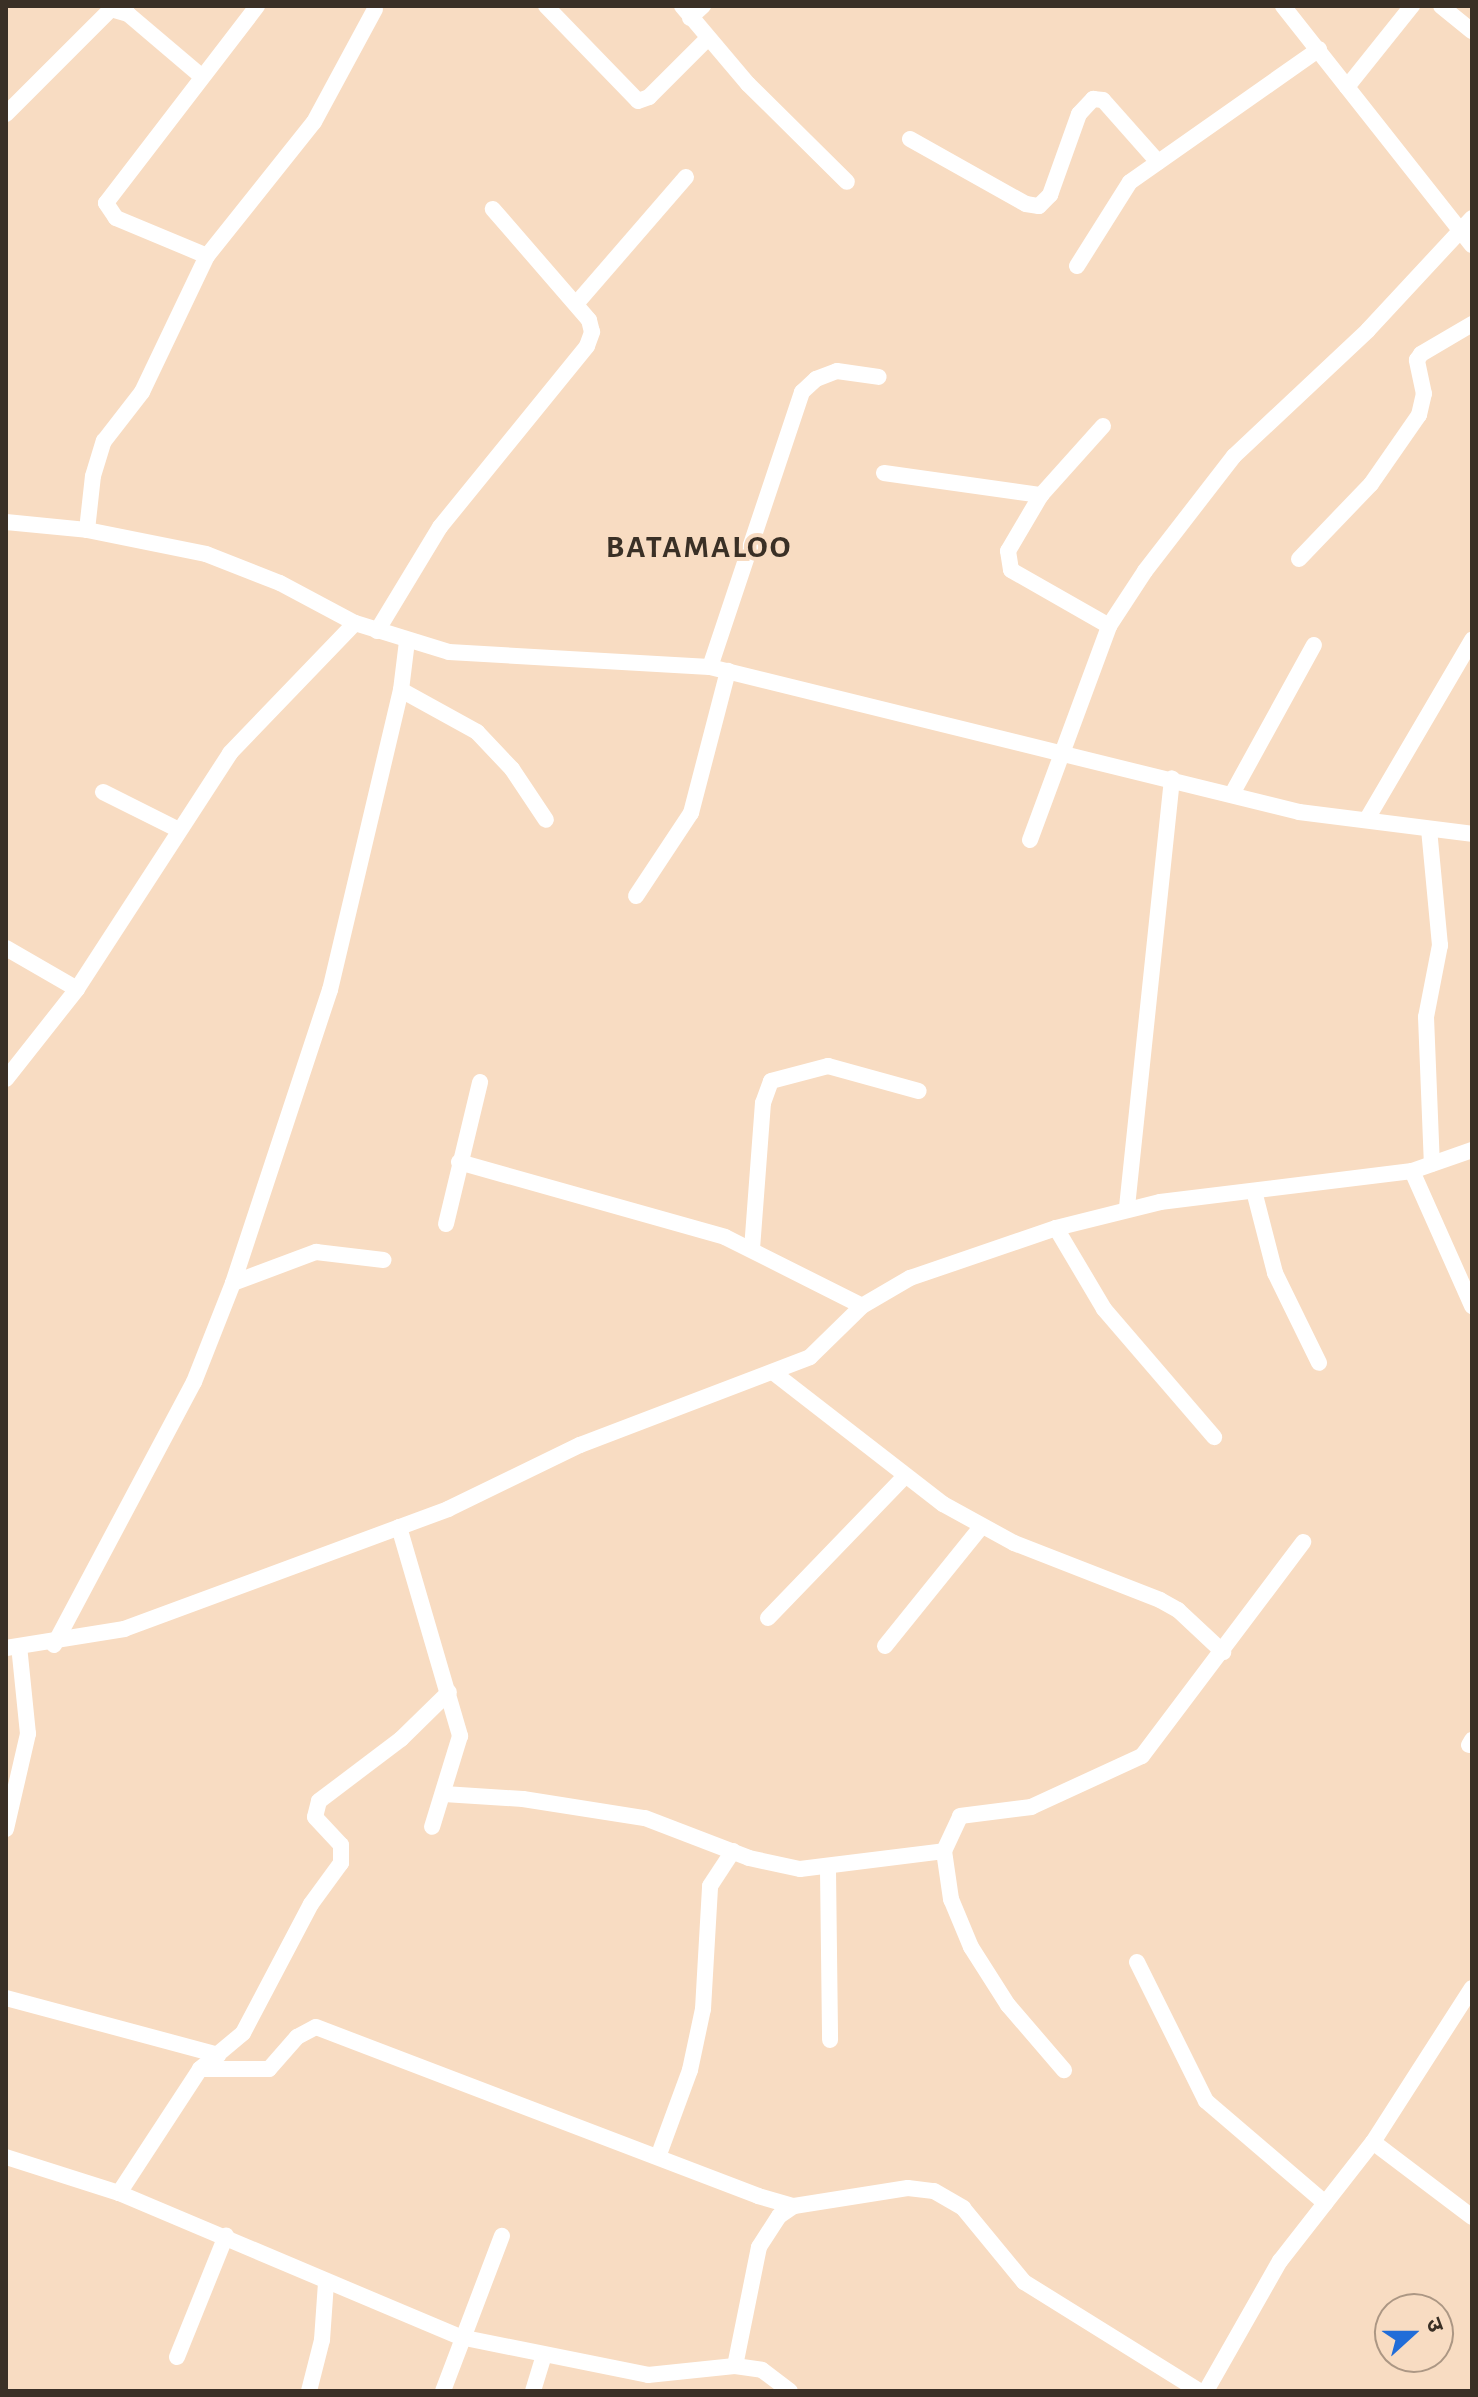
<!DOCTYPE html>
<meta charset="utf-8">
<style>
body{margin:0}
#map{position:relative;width:1478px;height:2397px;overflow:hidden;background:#f8dcc2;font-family:"Alegreya Sans","Noto Sans Devanagari",sans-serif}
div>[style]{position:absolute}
.street>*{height:16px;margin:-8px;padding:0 8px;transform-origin:8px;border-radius:8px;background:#fff}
span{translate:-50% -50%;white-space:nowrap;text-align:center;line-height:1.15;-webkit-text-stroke:8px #f8dcc2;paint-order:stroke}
.district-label{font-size:32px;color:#3a3026;font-weight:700;letter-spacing:2px}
.frame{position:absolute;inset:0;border:8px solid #3a3026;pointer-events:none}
.north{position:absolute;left:1374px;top:2293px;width:80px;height:80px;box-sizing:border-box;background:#f8dcc2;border:2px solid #ac9784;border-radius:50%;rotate:69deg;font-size:22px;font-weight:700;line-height:32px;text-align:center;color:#3a3026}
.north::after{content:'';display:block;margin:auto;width:28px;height:36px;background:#216dd8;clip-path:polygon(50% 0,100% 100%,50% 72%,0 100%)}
</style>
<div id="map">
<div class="street">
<i style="left:546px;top:6px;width:132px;rotate:45.9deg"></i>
<i style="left:638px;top:101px;width:12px;rotate:-20deg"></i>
<i style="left:649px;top:97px;width:83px;rotate:-45deg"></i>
<i style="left:682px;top:6px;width:102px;rotate:49.8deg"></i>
<i style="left:748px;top:84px;width:139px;rotate:44.7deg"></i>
<i style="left:1283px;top:6px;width:305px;rotate:51.7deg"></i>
<i style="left:1441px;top:6px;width:40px;rotate:39deg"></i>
<i style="left:690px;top:18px;width:18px;rotate:-43deg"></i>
<i style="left:1347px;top:87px;width:104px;rotate:-51.3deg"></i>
<i style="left:6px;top:114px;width:148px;rotate:-45deg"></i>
<i style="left:111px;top:9px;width:18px;rotate:16deg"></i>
<i style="left:128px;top:14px;width:96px;rotate:40.3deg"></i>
<i style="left:910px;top:139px;width:133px;rotate:29.3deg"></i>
<i style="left:1026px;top:204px;width:13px;rotate:9deg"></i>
<i style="left:1039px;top:206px;width:16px;rotate:-45deg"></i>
<i style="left:1050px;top:195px;width:86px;rotate:-70.3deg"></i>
<i style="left:1079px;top:114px;width:21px;rotate:-47deg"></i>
<i style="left:1093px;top:99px;width:10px;rotate:6deg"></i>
<i style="left:1103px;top:100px;width:83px;rotate:48.4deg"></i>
<i style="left:207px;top:256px;width:99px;rotate:-157.3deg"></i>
<i style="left:116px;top:218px;width:18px;rotate:-124deg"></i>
<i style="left:106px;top:203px;width:248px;rotate:-52.5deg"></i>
<i style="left:1077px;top:266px;width:99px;rotate:-57.8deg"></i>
<i style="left:1130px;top:182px;width:231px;rotate:-35.1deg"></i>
<i style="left:576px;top:304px;width:168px;rotate:-49.1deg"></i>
<i style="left:1103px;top:426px;width:93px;rotate:131.9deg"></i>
<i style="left:1041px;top:495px;width:65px;rotate:120.5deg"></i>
<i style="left:1008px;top:551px;width:19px;rotate:81deg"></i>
<i style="left:1011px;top:570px;width:113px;rotate:29.7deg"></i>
<i style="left:884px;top:473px;width:159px;rotate:8deg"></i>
<i style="left:6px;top:522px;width:81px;rotate:5.6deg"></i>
<i style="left:87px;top:530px;width:121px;rotate:11.4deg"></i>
<i style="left:206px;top:554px;width:79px;rotate:21.4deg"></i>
<i style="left:280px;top:583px;width:85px;rotate:28.1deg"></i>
<i style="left:355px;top:623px;width:98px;rotate:17.1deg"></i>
<i style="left:449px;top:652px;width:261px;rotate:3.3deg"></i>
<i style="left:710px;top:667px;width:607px;rotate:13.83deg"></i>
<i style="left:1299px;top:812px;width:174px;rotate:7.2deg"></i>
<i style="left:87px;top:530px;width:54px;rotate:-83.7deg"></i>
<i style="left:93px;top:476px;width:37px;rotate:-73deg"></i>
<i style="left:104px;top:441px;width:62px;rotate:-52.2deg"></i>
<i style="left:142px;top:392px;width:151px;rotate:-64.5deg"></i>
<i style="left:207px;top:256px;width:171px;rotate:-51.4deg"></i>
<i style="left:314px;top:122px;width:128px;rotate:-61.6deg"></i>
<i style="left:1299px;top:559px;width:104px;rotate:-46.2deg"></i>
<i style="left:1371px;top:484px;width:84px;rotate:-55.2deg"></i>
<i style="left:1419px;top:415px;width:22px;rotate:-77deg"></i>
<i style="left:1424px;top:394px;width:35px;rotate:-102deg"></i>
<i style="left:1417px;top:360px;width:7px;rotate:-56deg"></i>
<i style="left:1421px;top:354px;width:59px;rotate:-30.5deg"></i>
<i style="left:377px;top:631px;width:122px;rotate:-58.8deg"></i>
<i style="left:440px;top:527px;width:233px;rotate:-50.9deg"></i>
<i style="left:587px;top:346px;width:15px;rotate:-70deg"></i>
<i style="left:592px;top:332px;width:12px;rotate:-104deg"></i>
<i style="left:589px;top:320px;width:147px;rotate:-130.9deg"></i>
<i style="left:710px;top:667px;width:290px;rotate:-71.5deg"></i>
<i style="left:802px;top:392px;width:19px;rotate:-43deg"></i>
<i style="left:816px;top:379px;width:22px;rotate:-21deg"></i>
<i style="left:837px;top:371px;width:42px;rotate:8.1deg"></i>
<i style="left:401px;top:690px;width:87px;rotate:28.9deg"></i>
<i style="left:477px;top:732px;width:51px;rotate:46.6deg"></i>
<i style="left:512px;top:769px;width:61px;rotate:56.3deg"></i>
<i style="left:103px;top:792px;width:83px;rotate:26.6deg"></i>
<i style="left:1232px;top:794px;width:170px;rotate:-61.2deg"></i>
<i style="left:1367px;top:819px;width:208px;rotate:-59.6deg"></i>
<i style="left:1429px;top:829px;width:117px;rotate:84.6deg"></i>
<i style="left:1440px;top:945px;width:73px;rotate:101deg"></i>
<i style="left:1426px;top:1017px;width:147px;rotate:87.7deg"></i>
<i style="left:1030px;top:840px;width:228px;rotate:-69.7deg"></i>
<i style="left:1109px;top:626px;width:66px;rotate:-56.8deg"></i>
<i style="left:1145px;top:571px;width:145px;rotate:-52.3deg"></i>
<i style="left:1234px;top:456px;width:184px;rotate:-43.2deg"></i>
<i style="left:1368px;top:330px;width:153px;rotate:-47.1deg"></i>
<i style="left:636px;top:896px;width:100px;rotate:-56.5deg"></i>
<i style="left:691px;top:813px;width:147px;rotate:-75.4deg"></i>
<i style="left:6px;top:948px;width:82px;rotate:30deg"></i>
<i style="left:6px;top:1079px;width:115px;rotate:-51.7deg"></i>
<i style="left:77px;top:989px;width:281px;rotate:-57deg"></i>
<i style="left:230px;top:753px;width:180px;rotate:-46.1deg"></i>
<i style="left:459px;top:1162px;width:276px;rotate:15.7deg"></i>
<i style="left:725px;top:1237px;width:153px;rotate:26.7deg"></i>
<i style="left:1412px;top:1171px;width:148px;rotate:66deg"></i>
<i style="left:1254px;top:1191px;width:85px;rotate:75.6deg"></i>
<i style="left:1275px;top:1273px;width:100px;rotate:63.9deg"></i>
<i style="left:1127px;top:1207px;width:431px;rotate:-84deg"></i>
<i style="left:446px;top:1224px;width:146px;rotate:-76.5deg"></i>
<i style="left:1056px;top:1228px;width:94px;rotate:59.3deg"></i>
<i style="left:1104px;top:1309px;width:169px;rotate:49.3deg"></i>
<i style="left:752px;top:1249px;width:146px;rotate:-85.7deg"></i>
<i style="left:763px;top:1103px;width:23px;rotate:-70deg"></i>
<i style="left:771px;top:1081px;width:59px;rotate:-14.7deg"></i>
<i style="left:828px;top:1066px;width:94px;rotate:15.4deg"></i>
<i style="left:233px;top:1283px;width:89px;rotate:-20.5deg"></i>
<i style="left:316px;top:1252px;width:68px;rotate:6.7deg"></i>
<i style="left:774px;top:1373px;width:214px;rotate:37.8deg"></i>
<i style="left:943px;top:1504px;width:81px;rotate:28.8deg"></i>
<i style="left:1014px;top:1543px;width:157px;rotate:21.3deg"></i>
<i style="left:1160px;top:1600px;width:21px;rotate:29deg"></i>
<i style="left:1178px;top:1610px;width:62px;rotate:43deg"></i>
<i style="left:399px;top:1527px;width:218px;rotate:73.7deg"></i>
<i style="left:460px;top:1736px;width:95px;rotate:107.1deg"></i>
<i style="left:768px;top:1618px;width:197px;rotate:-46deg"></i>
<i style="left:54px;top:1645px;width:298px;rotate:-62deg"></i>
<i style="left:194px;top:1382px;width:106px;rotate:-68.5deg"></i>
<i style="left:233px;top:1283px;width:309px;rotate:-71.7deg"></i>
<i style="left:330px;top:990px;width:308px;rotate:-76.7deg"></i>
<i style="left:401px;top:690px;width:49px;rotate:-83deg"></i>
<i style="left:885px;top:1646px;width:154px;rotate:-51.1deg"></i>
<i style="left:6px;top:1648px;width:120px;rotate:-9.1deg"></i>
<i style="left:124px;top:1629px;width:346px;rotate:-20.3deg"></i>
<i style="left:448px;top:1509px;width:147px;rotate:-25.9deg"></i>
<i style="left:580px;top:1445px;width:246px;rotate:-20.9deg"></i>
<i style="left:810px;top:1357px;width:73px;rotate:-44.4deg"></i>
<i style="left:862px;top:1306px;width:56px;rotate:-30.3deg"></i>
<i style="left:910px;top:1278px;width:154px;rotate:-18.9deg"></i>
<i style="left:1056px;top:1228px;width:107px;rotate:-14deg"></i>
<i style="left:1160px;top:1202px;width:254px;rotate:-7deg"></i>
<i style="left:1412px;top:1171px;width:64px;rotate:-19.3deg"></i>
<i style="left:1469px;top:1745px;width:6px;rotate:-59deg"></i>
<i style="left:444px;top:1794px;width:79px;rotate:3.6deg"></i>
<i style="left:523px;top:1799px;width:123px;rotate:8.9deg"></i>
<i style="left:645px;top:1818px;width:111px;rotate:21deg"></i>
<i style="left:749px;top:1858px;width:52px;rotate:12.2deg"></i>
<i style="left:800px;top:1869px;width:145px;rotate:-7.1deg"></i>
<i style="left:944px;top:1851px;width:38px;rotate:-65deg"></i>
<i style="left:960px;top:1816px;width:72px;rotate:-7.2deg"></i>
<i style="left:1031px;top:1807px;width:122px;rotate:-24.7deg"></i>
<i style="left:1142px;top:1756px;width:268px;rotate:-53deg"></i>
<i style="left:6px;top:1829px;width:98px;rotate:-77deg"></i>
<i style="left:28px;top:1734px;width:88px;rotate:-95.8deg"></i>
<i style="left:944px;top:1851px;width:49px;rotate:81.7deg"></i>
<i style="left:951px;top:1899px;width:52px;rotate:67.4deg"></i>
<i style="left:971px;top:1947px;width:69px;rotate:57.5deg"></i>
<i style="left:1008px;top:2005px;width:86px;rotate:49.3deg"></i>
<i style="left:828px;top:1870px;width:170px;rotate:89.3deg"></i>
<i style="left:1137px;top:1962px;width:155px;rotate:63.6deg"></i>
<i style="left:1206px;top:2101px;width:157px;rotate:40.6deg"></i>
<i style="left:6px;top:1998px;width:220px;rotate:15deg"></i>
<i style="left:200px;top:2069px;width:69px"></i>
<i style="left:269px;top:2069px;width:43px;rotate:-48.8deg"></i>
<i style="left:297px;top:2037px;width:21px;rotate:-28deg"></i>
<i style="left:316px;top:2027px;width:473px;rotate:20.9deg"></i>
<i style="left:758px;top:2196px;width:37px;rotate:16deg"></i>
<i style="left:794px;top:2206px;width:115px;rotate:-9deg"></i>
<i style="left:908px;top:2188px;width:26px;rotate:7deg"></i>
<i style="left:934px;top:2191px;width:34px;rotate:30deg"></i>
<i style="left:963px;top:2208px;width:96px;rotate:50.5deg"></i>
<i style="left:1024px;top:2282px;width:206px;rotate:31.9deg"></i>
<i style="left:1373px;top:2142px;width:124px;rotate:37.1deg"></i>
<i style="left:6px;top:2157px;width:119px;rotate:17.7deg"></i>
<i style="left:119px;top:2193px;width:370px;rotate:22.9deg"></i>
<i style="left:460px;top:2337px;width:192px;rotate:11.4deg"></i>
<i style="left:648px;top:2375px;width:87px;rotate:-5.9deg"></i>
<i style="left:735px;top:2366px;width:27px;rotate:8deg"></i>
<i style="left:762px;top:2370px;width:35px;rotate:37deg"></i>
<i style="left:658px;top:2157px;width:93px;rotate:-69.8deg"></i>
<i style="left:690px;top:2070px;width:62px;rotate:-78deg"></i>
<i style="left:703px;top:2009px;width:123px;rotate:-86.7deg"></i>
<i style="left:710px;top:1886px;width:42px;rotate:-56.7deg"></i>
<i style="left:119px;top:2193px;width:148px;rotate:-56.8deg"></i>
<i style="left:200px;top:2069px;width:56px;rotate:-39.9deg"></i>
<i style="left:243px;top:2033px;width:146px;rotate:-62.2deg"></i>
<i style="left:311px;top:1904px;width:51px;rotate:-53.8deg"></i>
<i style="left:341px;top:1863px;width:18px;rotate:-90deg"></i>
<i style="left:341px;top:1845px;width:38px;rotate:-133deg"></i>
<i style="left:315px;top:1817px;width:16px;rotate:-76deg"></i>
<i style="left:319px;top:1801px;width:103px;rotate:-37.1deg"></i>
<i style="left:401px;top:1739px;width:67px;rotate:-44.4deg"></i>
<i style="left:177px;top:2357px;width:131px;rotate:-68deg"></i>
<i style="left:735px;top:2366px;width:121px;rotate:-78.6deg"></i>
<i style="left:759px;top:2247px;width:37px;rotate:-57deg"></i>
<i style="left:779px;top:2216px;width:18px;rotate:-34deg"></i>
<i style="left:309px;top:2391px;width:53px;rotate:-75.7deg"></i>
<i style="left:322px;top:2340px;width:57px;rotate:-86deg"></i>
<i style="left:443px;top:2391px;width:166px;rotate:-69.2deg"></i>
<i style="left:533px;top:2391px;width:37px;rotate:-73deg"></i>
<i style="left:1206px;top:2391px;width:150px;rotate:-60.4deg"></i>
<i style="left:1280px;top:2261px;width:151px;rotate:-52deg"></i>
<i style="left:1373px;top:2142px;width:183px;rotate:-57.3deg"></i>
</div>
<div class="district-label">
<span style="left:699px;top:547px">BATAMALOO</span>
</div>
<div class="frame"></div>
<div class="north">उ</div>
</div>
